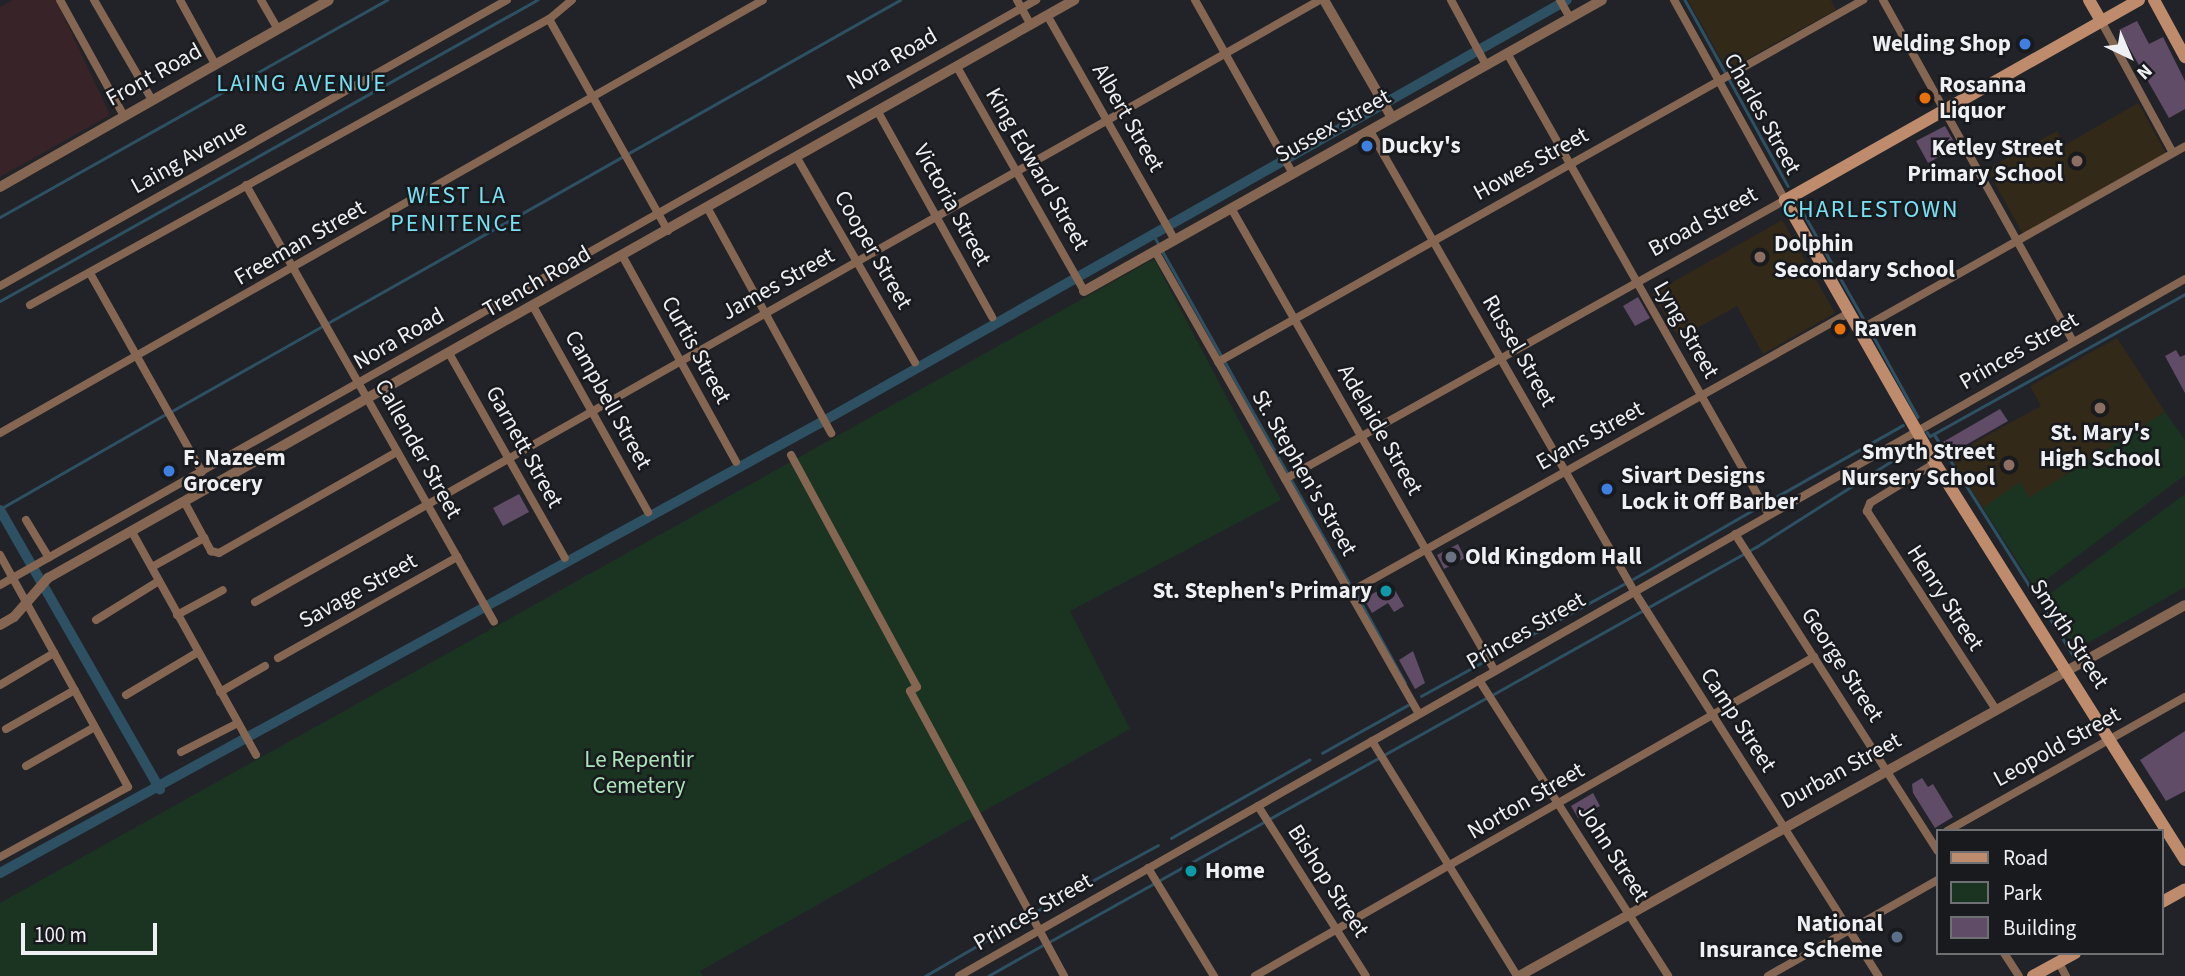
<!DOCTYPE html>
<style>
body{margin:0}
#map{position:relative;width:2185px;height:976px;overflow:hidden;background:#222328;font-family:"Source Sans 3",sans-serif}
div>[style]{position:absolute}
.industrial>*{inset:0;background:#382428}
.education>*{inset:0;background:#332919}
.green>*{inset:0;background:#1a3421}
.stream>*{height:2.5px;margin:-1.25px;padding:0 1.25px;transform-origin:1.25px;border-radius:1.25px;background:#2d5063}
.canal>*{height:10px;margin:-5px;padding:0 5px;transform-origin:5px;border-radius:5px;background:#2d5063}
.building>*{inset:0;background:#614c68}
.minor>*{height:8px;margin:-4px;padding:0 4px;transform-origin:4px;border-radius:4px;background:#856652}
.tertiary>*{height:10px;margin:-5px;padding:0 5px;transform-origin:5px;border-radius:5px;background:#856652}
.secondary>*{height:12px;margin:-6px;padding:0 6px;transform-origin:6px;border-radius:6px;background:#be8c6c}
.dots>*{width:19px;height:19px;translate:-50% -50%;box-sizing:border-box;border:4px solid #181a1e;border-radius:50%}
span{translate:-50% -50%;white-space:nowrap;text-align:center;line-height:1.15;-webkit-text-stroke:5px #181a1e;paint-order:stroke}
.poi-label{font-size:23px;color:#eff0f3;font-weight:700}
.right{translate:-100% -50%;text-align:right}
.left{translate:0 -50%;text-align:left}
.street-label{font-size:23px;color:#eff0f3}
.park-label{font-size:23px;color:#ace3b9}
.neighbourhood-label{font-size:24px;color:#78e0f3;letter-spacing:2px}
.legend{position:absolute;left:1936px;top:829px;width:228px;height:126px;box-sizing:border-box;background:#181a1e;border:2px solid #6e7073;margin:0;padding:9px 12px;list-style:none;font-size:21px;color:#eff0f3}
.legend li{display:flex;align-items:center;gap:14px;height:35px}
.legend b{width:35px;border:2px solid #6e7073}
.north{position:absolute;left:2094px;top:21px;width:70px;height:70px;-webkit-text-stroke:5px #181a1e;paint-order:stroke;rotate:136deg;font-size:19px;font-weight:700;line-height:28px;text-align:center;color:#eff0f3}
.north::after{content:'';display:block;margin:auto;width:24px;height:32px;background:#eff0f3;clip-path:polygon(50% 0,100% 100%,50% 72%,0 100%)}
.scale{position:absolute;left:21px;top:923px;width:136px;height:32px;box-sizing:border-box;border:4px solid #eff0f3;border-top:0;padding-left:9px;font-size:21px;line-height:24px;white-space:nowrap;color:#eff0f3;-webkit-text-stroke:5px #181a1e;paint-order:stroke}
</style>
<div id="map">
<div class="industrial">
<i style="clip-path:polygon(13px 0,56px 0,110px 115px,0 177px,0 7px)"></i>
</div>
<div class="education">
<i style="clip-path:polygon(1688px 0,1831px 0,1836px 10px,1727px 70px)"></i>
<i style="clip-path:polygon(2138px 103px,2166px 153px,2023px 234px,1987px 169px,2057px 131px,2065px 145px)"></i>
<i style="clip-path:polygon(1782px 220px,1835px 313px,1763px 354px,1737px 306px,1679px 338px,1652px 294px)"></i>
<i style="clip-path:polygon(2117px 338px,2165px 412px,2028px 499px,2019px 483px,1983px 508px,1950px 456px,2041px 406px,2030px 386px)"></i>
</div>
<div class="green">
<i style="clip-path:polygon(1154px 259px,1281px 500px,1070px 611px,1130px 729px,700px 971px,703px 976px,0 976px,0 903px)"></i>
<i style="clip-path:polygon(2165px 412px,2185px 440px,2185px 475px,2035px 588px,1983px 508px,2020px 482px,2029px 498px)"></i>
<i style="clip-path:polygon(2185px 494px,2185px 587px,2076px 650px,2043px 599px)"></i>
</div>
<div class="stream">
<i style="left:1685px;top:0;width:82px;rotate:60.9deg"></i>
<i style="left:1729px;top:79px;width:122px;rotate:61.1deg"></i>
<i style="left:1796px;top:200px;width:144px;rotate:60.4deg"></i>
<i style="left:0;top:217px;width:444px;rotate:-29.3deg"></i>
<i style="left:1153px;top:234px;width:14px;rotate:60deg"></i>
<i style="left:1163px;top:252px;width:385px;rotate:60.6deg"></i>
<i style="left:0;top:301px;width:616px;rotate:-29.27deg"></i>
<i style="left:1870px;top:330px;width:99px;rotate:61.1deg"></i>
<i style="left:172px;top:411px;width:836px;rotate:-29.45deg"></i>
<i style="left:1927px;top:432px;width:5px;rotate:53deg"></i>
<i style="left:1930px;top:436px;width:292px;rotate:-29.1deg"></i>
<i style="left:1934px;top:434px;width:261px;rotate:57.8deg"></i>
<i style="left:1767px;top:502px;width:156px;rotate:-29.5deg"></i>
<i style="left:0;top:509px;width:191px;rotate:-29.8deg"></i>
<i style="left:1633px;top:579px;width:144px;rotate:-29.9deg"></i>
<i style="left:1356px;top:593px;width:102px;rotate:61.2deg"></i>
<i style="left:1491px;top:657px;width:152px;rotate:-28.8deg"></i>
<i style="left:1492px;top:695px;width:303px;rotate:-29.3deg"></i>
<i style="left:1756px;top:547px;width:188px;rotate:-32.4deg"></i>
<i style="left:1421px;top:696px;width:68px;rotate:-28.8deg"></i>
<i style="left:1322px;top:753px;width:98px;rotate:-29.2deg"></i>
<i style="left:1171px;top:838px;width:159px;rotate:-29.5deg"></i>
<i style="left:1033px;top:913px;width:142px;rotate:-28.5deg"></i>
<i style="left:1049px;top:942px;width:501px;rotate:-29.18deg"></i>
<i style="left:925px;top:976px;width:110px;rotate:-30.1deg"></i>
<i style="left:988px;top:976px;width:63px;rotate:-29.4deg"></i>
</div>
<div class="canal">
<i style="left:0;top:510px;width:322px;rotate:60.2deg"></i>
<i style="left:0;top:873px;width:935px;rotate:-28.76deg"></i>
<i style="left:820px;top:423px;width:858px;rotate:-29.52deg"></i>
</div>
<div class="building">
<i style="clip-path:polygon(2137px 21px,2149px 44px,2163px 37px,2185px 81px,2185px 109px,2169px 118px,2119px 30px)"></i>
<i style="clip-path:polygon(1945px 126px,1957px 147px,1928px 163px,1916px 141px)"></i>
<i style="clip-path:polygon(1638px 297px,1650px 318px,1635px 326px,1623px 306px)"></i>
<i style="clip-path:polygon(2176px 350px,2180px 357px,2185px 355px,2185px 393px,2165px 356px)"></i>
<i style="clip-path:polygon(2000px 409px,2008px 421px,1950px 454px,1943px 442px)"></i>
<i style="clip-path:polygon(519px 494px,529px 512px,503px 526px,493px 508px)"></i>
<i style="clip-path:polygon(1458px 544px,1465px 558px,1444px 569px,1437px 555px)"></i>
<i style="clip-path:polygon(1391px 583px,1404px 606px,1394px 612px,1388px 603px,1372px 613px,1364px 599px)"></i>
<i style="clip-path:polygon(1413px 651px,1425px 683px,1415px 689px,1399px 660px)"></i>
<i style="clip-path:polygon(2185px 731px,2185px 791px,2166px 801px,2140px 760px)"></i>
<i style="clip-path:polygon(1922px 778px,1928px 787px,1933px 784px,1953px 817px,1935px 828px,1913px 793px,1912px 784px)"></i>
<i style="clip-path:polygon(1593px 793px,1600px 806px,1578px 818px,1571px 806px)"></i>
</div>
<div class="minor">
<i style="left:60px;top:0;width:132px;rotate:61.1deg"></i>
<i style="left:94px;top:0;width:116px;rotate:59.9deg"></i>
<i style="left:180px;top:0;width:73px;rotate:61.3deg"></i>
<i style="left:261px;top:0;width:34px;rotate:60deg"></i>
<i style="left:572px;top:0;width:30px;rotate:140deg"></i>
<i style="left:549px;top:19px;width:243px;rotate:60.7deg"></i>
<i style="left:1017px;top:0;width:29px;rotate:61deg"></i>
<i style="left:1195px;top:0;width:197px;rotate:60.6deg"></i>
<i style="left:1451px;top:0;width:74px;rotate:61.7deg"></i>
<i style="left:1560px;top:0;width:21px;rotate:61deg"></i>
<i style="left:1883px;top:0;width:391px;rotate:60.9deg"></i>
<i style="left:1047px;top:15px;width:259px;rotate:60.4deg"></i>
<i style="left:2101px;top:21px;width:150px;rotate:61.4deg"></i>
<i style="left:1507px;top:53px;width:531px;rotate:60.44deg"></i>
<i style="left:957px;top:67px;width:257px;rotate:60.4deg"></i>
<i style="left:878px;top:112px;width:235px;rotate:60.9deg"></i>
<i style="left:1370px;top:131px;width:530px;rotate:60.15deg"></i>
<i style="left:1634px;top:591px;width:456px;rotate:57.6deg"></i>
<i style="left:797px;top:158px;width:236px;rotate:60deg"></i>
<i style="left:246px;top:185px;width:502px;rotate:60.42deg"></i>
<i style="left:1231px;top:208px;width:533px;rotate:60.31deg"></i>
<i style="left:708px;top:209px;width:256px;rotate:61.2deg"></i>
<i style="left:1155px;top:251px;width:533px;rotate:60.31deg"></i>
<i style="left:623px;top:257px;width:234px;rotate:61.1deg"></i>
<i style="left:91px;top:275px;width:226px;rotate:60.6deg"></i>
<i style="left:0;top:286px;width:582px;rotate:-29.43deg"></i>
<i style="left:30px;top:305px;width:593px;rotate:-28.86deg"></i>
<i style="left:534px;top:308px;width:234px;rotate:60.8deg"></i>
<i style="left:1859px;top:330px;width:374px;rotate:-29.4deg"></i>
<i style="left:450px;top:355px;width:233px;rotate:60.5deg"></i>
<i style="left:1218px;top:362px;width:740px;rotate:-29.3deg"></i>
<i style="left:0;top:433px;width:877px;rotate:-29.57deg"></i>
<i style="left:791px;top:455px;width:264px;rotate:61.5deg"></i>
<i style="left:917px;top:687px;width:8px;rotate:150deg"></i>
<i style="left:910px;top:691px;width:324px;rotate:61.6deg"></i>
<i style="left:1935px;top:463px;width:76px;rotate:148.4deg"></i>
<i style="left:1870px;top:503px;width:9px;rotate:111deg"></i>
<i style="left:1867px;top:511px;width:237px;rotate:57deg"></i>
<i style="left:1285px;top:479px;width:573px;rotate:-29.16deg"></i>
<i style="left:1785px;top:200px;width:229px;rotate:-119deg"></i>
<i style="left:185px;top:503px;width:55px;rotate:61.6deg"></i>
<i style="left:211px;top:551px;width:8px;rotate:14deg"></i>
<i style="left:219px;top:553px;width:205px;rotate:-29.6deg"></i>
<i style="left:26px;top:520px;width:44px;rotate:58.8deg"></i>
<i style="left:132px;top:532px;width:255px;rotate:60.9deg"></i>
<i style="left:1735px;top:534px;width:376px;rotate:57.4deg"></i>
<i style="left:0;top:555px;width:265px;rotate:61.1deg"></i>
<i style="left:128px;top:787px;width:146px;rotate:151.3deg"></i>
<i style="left:152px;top:567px;width:60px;rotate:-29.1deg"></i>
<i style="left:0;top:585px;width:1190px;rotate:-29.45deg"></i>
<i style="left:1350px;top:592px;width:572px;rotate:-29.21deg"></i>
<i style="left:255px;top:602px;width:1223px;rotate:-29.48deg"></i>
<i style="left:177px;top:615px;width:52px;rotate:-28.5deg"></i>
<i style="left:96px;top:620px;width:74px;rotate:-31.8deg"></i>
<i style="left:278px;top:658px;width:206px;rotate:-29.4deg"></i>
<i style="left:1479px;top:680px;width:351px;rotate:57.4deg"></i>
<i style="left:0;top:685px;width:63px;rotate:-30.7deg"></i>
<i style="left:220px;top:692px;width:52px;rotate:-30deg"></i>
<i style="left:126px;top:695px;width:84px;rotate:-30.8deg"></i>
<i style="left:6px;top:729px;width:79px;rotate:-29.5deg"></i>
<i style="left:1372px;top:741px;width:276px;rotate:58.3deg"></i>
<i style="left:181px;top:752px;width:64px;rotate:-27deg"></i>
<i style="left:26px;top:766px;width:79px;rotate:-29.5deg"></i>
<i style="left:1258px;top:806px;width:201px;rotate:57.6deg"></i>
<i style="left:1947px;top:831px;width:273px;rotate:-29.4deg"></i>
<i style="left:1148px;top:868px;width:127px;rotate:58.6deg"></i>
<i style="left:2004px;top:953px;width:27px;rotate:57deg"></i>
<i style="left:2059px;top:963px;width:15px;rotate:62deg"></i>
<i style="left:959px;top:976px;width:1410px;rotate:-29.62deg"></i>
<i style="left:1255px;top:976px;width:644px;rotate:-29.71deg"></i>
<i style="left:1768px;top:976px;width:195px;rotate:-29.5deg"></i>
</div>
<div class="tertiary">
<i style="left:1324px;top:0;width:136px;rotate:60deg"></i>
<i style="left:0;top:187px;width:378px;rotate:-29.6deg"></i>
<i style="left:1084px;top:291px;width:594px;rotate:-29.33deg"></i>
<i style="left:0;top:625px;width:16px;rotate:-30deg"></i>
<i style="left:14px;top:617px;width:52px;rotate:-48.9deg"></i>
<i style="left:48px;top:578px;width:1178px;rotate:-29.39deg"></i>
<i style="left:1519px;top:976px;width:762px;rotate:-29.12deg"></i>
</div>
<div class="secondary">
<i style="left:2089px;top:0;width:24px;rotate:60deg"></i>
<i style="left:2139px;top:0;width:407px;rotate:150.5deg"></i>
<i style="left:1785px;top:200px;width:303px;rotate:60.3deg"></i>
<i style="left:1935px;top:463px;width:469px;rotate:57.8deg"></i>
<i style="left:2154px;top:0;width:65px;rotate:61.5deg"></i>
<i style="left:2162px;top:902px;width:26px;rotate:-29deg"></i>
<i style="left:2033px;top:976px;width:48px;rotate:-28.7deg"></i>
</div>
<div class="dots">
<i style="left:2025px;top:44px;background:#3f7fe0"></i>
<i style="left:1925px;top:98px;background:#e8710a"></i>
<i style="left:1367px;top:146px;background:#3f7fe0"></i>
<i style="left:2077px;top:161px;background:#8d6e63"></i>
<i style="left:1760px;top:257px;background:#8d6e63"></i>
<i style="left:1840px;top:329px;background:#e8710a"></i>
<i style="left:2100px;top:408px;background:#8d6e63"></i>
<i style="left:2009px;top:465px;background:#8d6e63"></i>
<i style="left:169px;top:471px;background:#3f7fe0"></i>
<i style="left:1607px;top:489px;background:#3f7fe0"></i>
<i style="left:1451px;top:557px;background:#6b7280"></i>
<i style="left:1386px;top:591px;background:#0f9aa8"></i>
<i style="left:1191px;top:871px;background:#0f9aa8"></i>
<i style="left:1897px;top:937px;background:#5c6f8a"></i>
</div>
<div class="poi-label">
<span class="right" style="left:2011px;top:44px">Welding Shop</span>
<span class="left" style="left:1939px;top:98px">Rosanna<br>Liquor</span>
<span class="left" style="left:1381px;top:146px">Ducky's</span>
<span class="right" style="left:2063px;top:161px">Ketley Street<br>Primary School</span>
<span class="left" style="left:1774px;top:257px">Dolphin<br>Secondary School</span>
<span class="left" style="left:1854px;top:329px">Raven</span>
<span style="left:2100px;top:446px">St. Mary's<br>High School</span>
<span class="right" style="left:1995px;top:465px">Smyth Street<br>Nursery School</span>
<span class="left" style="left:183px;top:471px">F. Nazeem<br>Grocery</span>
<span class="left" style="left:1621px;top:489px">Sivart Designs<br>Lock it Off Barber</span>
<span class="left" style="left:1465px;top:557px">Old Kingdom Hall</span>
<span class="right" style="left:1372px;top:591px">St. Stephen's Primary</span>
<span class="left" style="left:1205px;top:871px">Home</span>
<span class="right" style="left:1883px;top:937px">National<br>Insurance Scheme</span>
</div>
<div class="street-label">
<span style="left:892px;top:59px;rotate:-30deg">Nora Road</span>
<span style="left:154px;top:75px;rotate:-29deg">Front Road</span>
<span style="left:1762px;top:114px;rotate:61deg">Charles Street</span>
<span style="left:1128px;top:118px;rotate:60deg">Albert Street</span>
<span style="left:1333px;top:126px;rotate:-29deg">Sussex Street</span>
<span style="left:189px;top:157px;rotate:-29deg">Laing Avenue</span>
<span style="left:1531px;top:164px;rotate:-29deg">Howes Street</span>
<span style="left:1037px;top:169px;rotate:60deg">King Edward Street</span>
<span style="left:952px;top:205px;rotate:61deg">Victoria Street</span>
<span style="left:1703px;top:222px;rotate:-29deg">Broad Street</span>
<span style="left:300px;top:243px;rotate:-30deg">Freeman Street</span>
<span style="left:873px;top:250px;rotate:60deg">Cooper Street</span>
<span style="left:537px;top:282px;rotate:-30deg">Trench Road</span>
<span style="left:778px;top:284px;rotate:-29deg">James Street</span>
<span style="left:1686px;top:330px;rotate:60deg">Lyng Street</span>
<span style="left:399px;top:339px;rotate:-30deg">Nora Road</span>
<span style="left:696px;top:350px;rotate:61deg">Curtis Street</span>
<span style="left:1519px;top:351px;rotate:60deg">Russel Street</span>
<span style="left:2019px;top:351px;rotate:-30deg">Princes Street</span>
<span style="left:608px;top:400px;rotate:61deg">Campbell Street</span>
<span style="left:1380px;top:430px;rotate:60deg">Adelaide Street</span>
<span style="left:1590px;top:436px;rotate:-29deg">Evans Street</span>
<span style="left:524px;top:447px;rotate:61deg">Garnett Street</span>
<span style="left:418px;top:449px;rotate:61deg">Callender Street</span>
<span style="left:1304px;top:473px;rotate:60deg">St. Stephen's Street</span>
<span style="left:358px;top:591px;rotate:-29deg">Savage Street</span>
<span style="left:1945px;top:598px;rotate:57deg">Henry Street</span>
<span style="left:1526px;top:631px;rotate:-30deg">Princes Street</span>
<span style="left:2069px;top:634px;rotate:57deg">Smyth Street</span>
<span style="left:1842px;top:665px;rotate:57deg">George Street</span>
<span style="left:1738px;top:720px;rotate:57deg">Camp Street</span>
<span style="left:2057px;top:747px;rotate:-29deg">Leopold Street</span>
<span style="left:1841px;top:771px;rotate:-29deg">Durban Street</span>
<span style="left:1526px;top:801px;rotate:-30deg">Norton Street</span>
<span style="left:1613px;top:853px;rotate:57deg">John Street</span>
<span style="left:1328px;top:881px;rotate:57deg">Bishop Street</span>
<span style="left:1033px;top:912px;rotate:-30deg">Princes Street</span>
</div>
<div class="park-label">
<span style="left:639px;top:773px">Le Repentir<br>Cemetery</span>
</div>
<div class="neighbourhood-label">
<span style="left:302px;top:84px">LAING AVENUE</span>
<span style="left:457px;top:210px">WEST LA<br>PENITENCE</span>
<span style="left:1871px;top:210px">CHARLESTOWN</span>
</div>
<ul class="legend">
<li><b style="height:9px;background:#be8c6c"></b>Road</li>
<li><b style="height:19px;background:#1a3421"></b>Park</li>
<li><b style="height:19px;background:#614c68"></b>Building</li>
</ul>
<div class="north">N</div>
<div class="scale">100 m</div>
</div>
